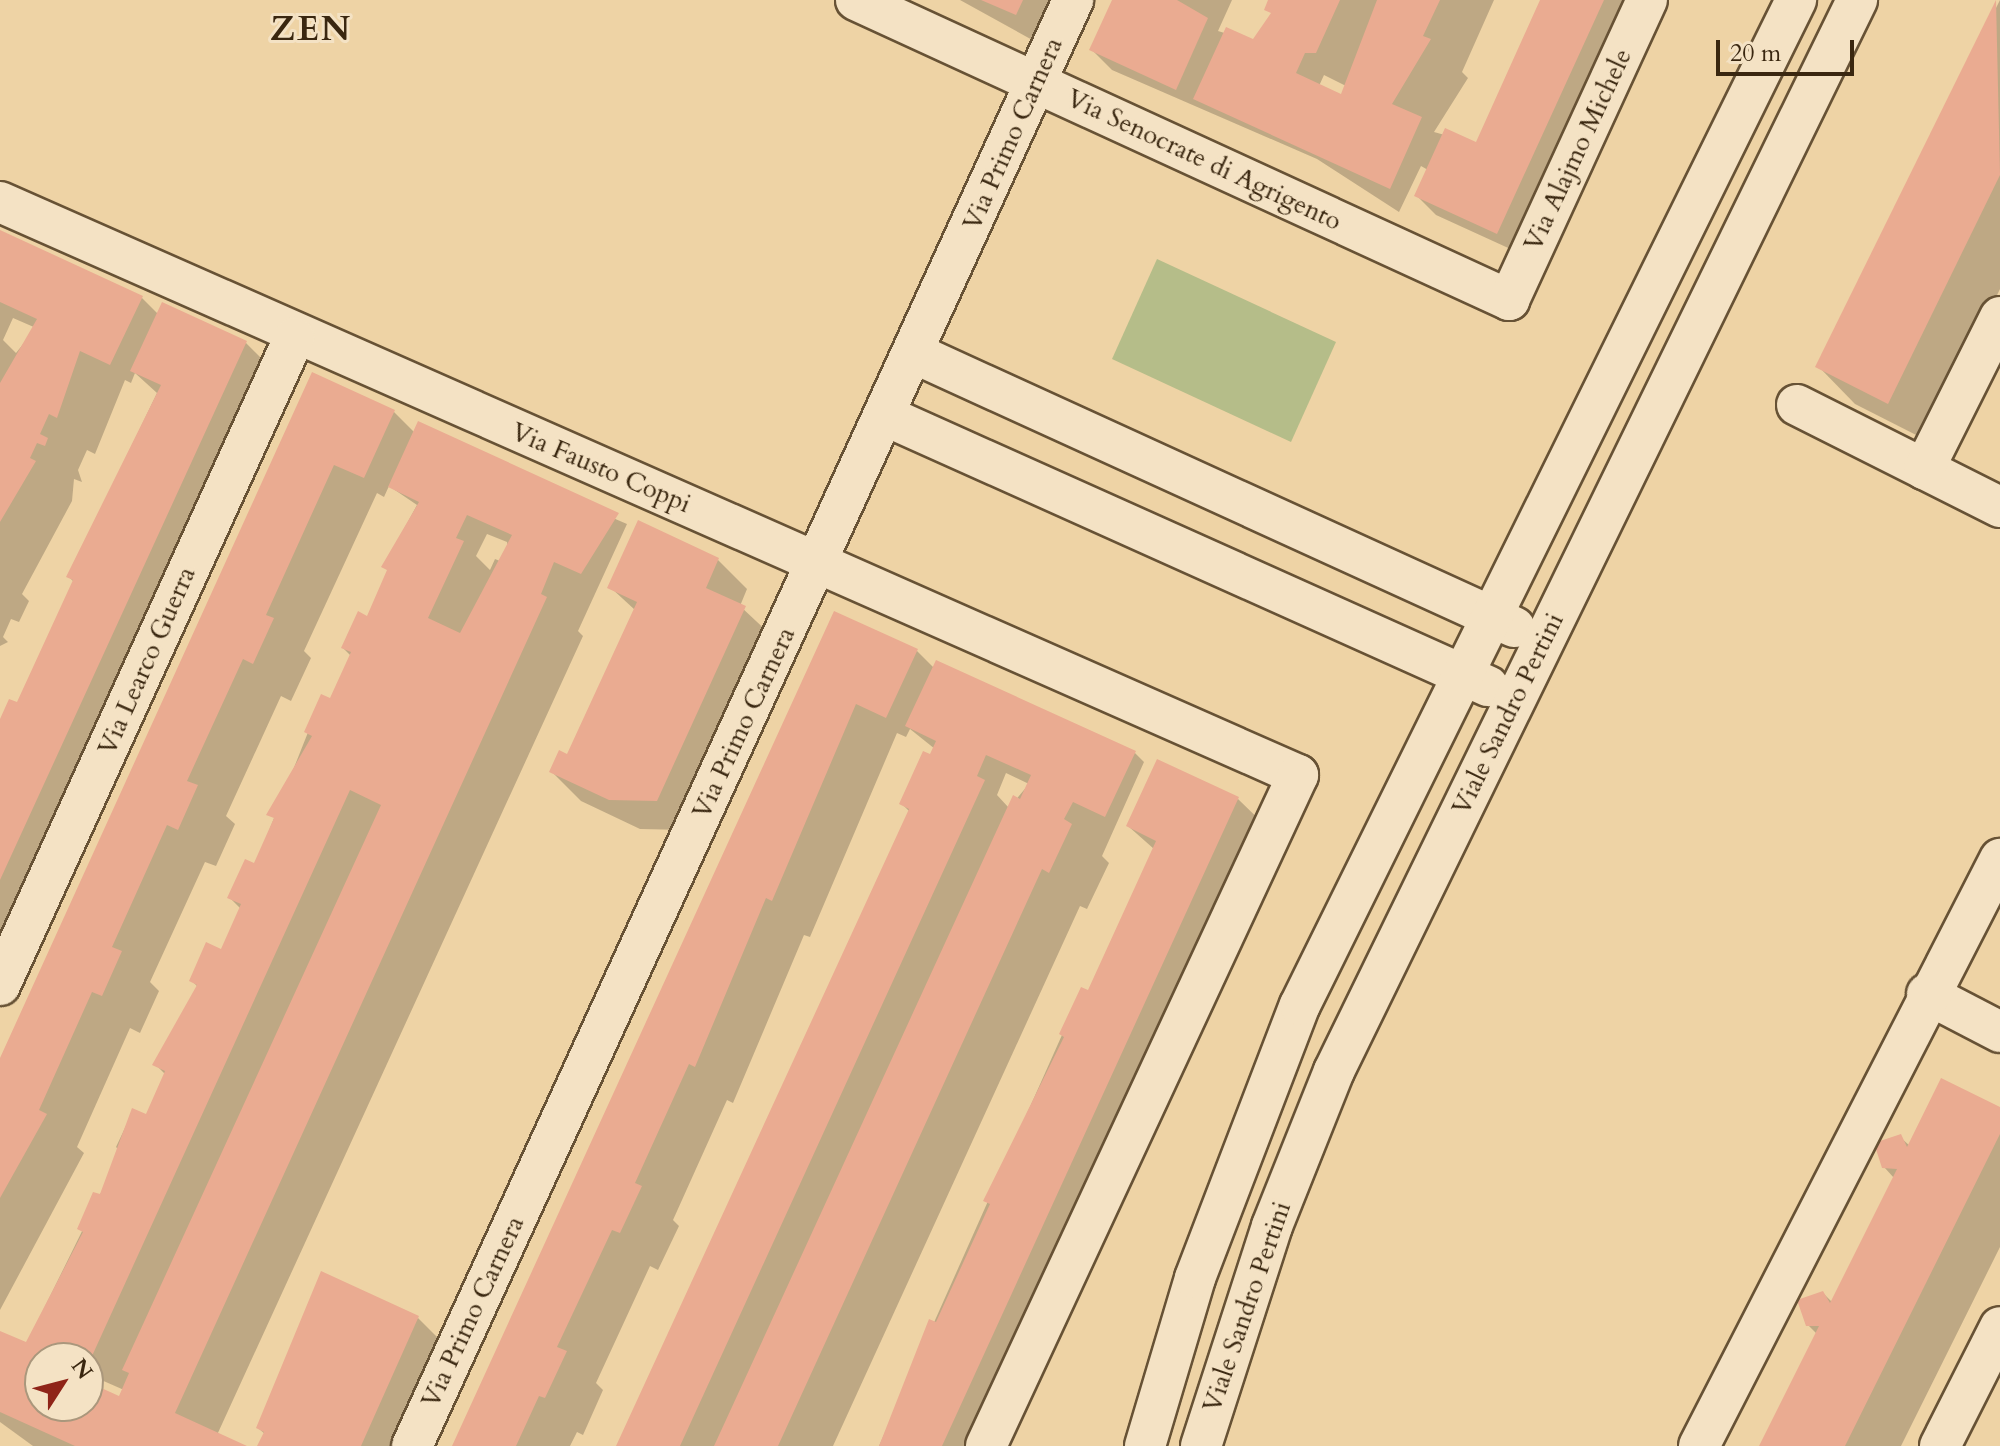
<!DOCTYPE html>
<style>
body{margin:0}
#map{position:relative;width:2000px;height:1446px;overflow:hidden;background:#eed3a5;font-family:Cardo,serif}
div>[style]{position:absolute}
.green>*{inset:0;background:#b5bd89}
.shadow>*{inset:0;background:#0003}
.building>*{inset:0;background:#eaab91}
.roads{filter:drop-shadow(2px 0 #675235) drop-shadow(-2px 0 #675235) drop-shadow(0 2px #675235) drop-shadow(0 -2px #675235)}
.minor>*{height:40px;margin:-20px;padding:0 20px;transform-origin:20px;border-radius:20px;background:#f4e2c4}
span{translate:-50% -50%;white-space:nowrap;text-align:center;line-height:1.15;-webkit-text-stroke:6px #f4e2c4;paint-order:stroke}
.street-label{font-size:26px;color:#3a2710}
.district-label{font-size:34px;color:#3a2710;font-weight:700;letter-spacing:2px}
.north{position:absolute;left:24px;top:1342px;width:80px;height:80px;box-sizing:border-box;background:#f4e2c4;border:2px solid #aa977c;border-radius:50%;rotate:54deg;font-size:22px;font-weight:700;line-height:32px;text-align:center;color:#3a2710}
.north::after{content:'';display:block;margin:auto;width:28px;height:36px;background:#8f2418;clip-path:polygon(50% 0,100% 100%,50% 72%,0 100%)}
.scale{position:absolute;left:1716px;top:40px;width:138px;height:36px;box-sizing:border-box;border:4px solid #3a2710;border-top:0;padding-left:10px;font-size:24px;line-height:28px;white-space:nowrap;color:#3a2710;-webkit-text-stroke:6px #f4e2c4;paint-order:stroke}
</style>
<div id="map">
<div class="green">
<i style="clip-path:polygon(1157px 259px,1336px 342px,1291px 442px,1112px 359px)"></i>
</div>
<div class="shadow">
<i style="clip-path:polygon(960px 0,1077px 0,1054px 52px)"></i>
<i style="clip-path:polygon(evenodd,1114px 0,1232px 0,1218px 31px,1254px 42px,1272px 15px,1270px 0,1494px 0,1462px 72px,1468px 78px,1434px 132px,1477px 144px,1542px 0,1658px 0,1517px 252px,1436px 215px,1416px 195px,1428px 170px,1421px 166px,1399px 212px,1317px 159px,1112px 70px,1092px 50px,1114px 0,1324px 75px,1346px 86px,1342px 96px,1319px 86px,1324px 75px)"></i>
<i style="clip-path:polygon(2000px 0,2000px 289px,1926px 440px,1855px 404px,1818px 366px)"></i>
<i style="clip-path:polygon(evenodd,0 232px,141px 297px,158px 314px,163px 304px,246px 343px,284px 381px,0 999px,0 723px,18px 705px,74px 582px,69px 577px,157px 393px,135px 373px,131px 383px,125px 380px,95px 454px,87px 450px,78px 470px,82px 482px,74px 479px,72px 501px,22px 594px,29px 601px,19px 622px,11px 619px,3px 637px,8px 642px,0 646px,0 232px,13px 318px,36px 328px,16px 353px,3px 340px,13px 318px)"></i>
<i style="clip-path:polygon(evenodd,313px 375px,394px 412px,415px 433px,627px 524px,578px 631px,583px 636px,217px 1435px,242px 1446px,33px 1446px,0 1422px,0 1333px,26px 1345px,121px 1152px,116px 1147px,133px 1111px,147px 1117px,166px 1075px,155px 1064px,198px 987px,191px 980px,222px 952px,241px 909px,230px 898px,255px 866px,322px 697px,331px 701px,351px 656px,343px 648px,368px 618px,389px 572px,384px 566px,417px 505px,389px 486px,384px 497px,377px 493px,304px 651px,311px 658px,291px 701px,281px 696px,226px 816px,235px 824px,216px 866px,205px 862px,150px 982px,159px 991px,140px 1033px,130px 1028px,77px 1147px,84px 1153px,0 1310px,0 1063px,313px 375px,487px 534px,507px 542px,510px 565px,495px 559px,490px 570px,476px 556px,487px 534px,313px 375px,40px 1358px,88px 1358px,88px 1406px,40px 1406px,40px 1358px,313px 375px,99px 1379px,124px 1390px,120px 1398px,96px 1387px,99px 1379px)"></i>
<i style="clip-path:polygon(718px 560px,747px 589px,740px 606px,774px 638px,687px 830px,640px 829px,581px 801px,552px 772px,568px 757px,635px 610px,610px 587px)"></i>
<i style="clip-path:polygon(evenodd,835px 614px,917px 651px,934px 668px,1134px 752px,1144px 762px,1102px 856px,1109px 863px,1087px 909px,1080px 906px,833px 1446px,619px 1446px,910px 812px,901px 803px,935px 749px,910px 729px,906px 737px,897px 733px,810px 937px,804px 935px,733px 1103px,727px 1100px,673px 1220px,679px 1226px,658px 1270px,650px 1266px,596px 1383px,603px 1390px,583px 1435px,577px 1432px,570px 1446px,454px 1446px,835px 614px,1006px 773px,1029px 784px,1009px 808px,997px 795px,1006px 773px)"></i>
<i style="clip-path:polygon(1238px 799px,1276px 836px,997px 1446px,879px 1446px,1082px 990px,1089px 993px,1154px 849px,1128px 826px)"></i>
<i style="clip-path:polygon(2000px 1110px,2000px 1247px,1901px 1446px,1763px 1446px,1817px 1334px,1808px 1325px,1823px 1293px,1833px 1303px,1894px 1178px,1884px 1167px,1900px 1137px,1910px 1146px)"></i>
<i style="clip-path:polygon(418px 1318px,447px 1347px,403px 1446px,259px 1446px,265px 1434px,258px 1428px)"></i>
</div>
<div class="building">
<i style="clip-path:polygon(981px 0,1023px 0,1016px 15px)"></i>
<i style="clip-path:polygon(1112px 0,1177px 0,1208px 18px,1176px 90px,1089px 50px)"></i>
<i style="clip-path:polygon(1268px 0,1340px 0,1316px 53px,1305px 53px,1296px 73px,1341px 94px,1377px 0,1440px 0,1423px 36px,1431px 39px,1392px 104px,1422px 117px,1390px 189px,1193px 99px,1226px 27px,1253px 39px,1271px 13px,1264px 10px)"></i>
<i style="clip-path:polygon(1540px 0,1604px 0,1497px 234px,1414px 196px,1445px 128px,1476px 142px)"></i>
<i style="clip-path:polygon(1996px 0,2000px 175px,1888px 404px,1815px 367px)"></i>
<i style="clip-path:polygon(0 230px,143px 296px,110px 365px,80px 351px,57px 418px,49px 414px,40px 434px,48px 438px,45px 446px,37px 443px,30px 458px,36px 461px,0 522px,0 383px,37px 319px,0 302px)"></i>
<i style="clip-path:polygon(162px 302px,247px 341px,0 880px,0 719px,9px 699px,17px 702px,73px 580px,66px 577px,161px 385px,130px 371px)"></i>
<i style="clip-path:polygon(312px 372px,395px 410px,364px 478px,334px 465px,266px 615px,274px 618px,253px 664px,243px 659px,187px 781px,198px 785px,178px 830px,167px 825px,112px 947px,122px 951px,102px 996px,92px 992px,39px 1110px,47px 1114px,0 1198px,0 1058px)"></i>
<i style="clip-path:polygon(evenodd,418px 421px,619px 513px,581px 574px,554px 562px,541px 594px,547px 597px,175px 1413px,247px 1446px,75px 1446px,0 1412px,0 1331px,26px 1342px,83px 1232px,77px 1229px,93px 1192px,100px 1194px,132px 1108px,146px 1114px,165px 1071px,152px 1065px,197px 985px,189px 981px,206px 942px,221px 949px,241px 904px,227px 898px,245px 859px,254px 863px,274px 818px,266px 815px,312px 736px,304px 732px,321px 694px,330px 698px,351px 652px,341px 648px,358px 611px,367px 616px,387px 570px,381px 567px,419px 502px,388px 487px,418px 421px,467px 515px,512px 535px,460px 633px,428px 618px,464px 541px,456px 538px,467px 515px,418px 421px,350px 790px,381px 805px,122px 1370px,129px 1373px,119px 1396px,88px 1382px,88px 1406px,40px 1406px,40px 1358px,92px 1356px,350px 790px)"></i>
<i style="clip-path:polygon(638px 520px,719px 558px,706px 588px,746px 606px,657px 801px,609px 800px,549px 772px,559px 750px,567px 754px,637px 602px,607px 588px)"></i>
<i style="clip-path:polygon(834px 611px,918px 649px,886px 718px,856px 704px,772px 901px,766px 898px,695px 1067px,689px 1064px,635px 1183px,642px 1186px,620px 1233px,612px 1230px,557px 1347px,567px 1351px,545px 1398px,539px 1396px,516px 1446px,452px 1446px)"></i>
<i style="clip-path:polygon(936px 660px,1136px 751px,1105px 817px,1073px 802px,1064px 819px,1072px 824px,1049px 873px,1042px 869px,778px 1446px,714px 1446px,1013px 795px,1020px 799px,1031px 775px,986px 755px,977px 776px,985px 780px,680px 1446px,616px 1446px,909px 809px,899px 804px,923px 751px,930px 754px,936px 741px,905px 726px)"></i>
<i style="clip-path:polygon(1157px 759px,1239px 797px,942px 1446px,879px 1446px,929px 1319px,936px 1322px,990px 1204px,983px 1201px,1064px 1037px,1059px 1034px,1081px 987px,1088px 990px,1156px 841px,1126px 826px)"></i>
<i style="clip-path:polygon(1941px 1078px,2000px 1107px,2000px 1134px,1845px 1446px,1759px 1446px,1819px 1326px,1806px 1326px,1797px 1300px,1823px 1291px,1830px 1303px,1897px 1169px,1882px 1168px,1874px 1143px,1901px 1134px,1907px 1147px)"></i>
<i style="clip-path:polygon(321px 1271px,419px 1316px,361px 1446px,257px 1446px,264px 1432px,256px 1428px)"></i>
</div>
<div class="roads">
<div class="minor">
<i style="left:856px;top:0;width:719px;rotate:24.67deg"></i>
<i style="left:1509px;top:300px;width:330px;rotate:-65.3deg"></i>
<i style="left:0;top:202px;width:1419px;rotate:23.82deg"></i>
<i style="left:1298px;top:775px;width:740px;rotate:114.94deg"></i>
<i style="left:914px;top:353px;width:660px;rotate:24.54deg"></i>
<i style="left:1797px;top:405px;width:227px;rotate:26.7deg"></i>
<i style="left:886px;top:416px;width:660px;rotate:24.16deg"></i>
<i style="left:1924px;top:469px;width:170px;rotate:-63.4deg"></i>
<i style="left:0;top:985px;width:711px;rotate:-65.56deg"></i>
<i style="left:1927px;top:994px;width:82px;rotate:27.5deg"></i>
<i style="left:412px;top:1446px;width:1590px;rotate:-65.43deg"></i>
<i style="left:1145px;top:1446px;width:175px;rotate:-73.4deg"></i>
<i style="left:1195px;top:1278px;width:292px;rotate:-69deg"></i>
<i style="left:1300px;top:1005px;width:1121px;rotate:-63.73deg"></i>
<i style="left:1201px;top:1446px;width:231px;rotate:-72.1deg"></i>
<i style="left:1272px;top:1226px;width:167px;rotate:-68.2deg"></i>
<i style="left:1334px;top:1071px;width:1192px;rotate:-63.97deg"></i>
<i style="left:1699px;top:1446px;width:660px;rotate:-62.85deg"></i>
<i style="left:1940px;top:1446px;width:133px;rotate:-63.2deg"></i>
</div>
</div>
<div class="street-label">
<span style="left:1013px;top:134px;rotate:-66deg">Via Primo Carnera</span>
<span style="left:1578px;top:150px;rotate:-65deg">Via Alajmo Michele</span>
<span style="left:1204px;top:160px;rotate:25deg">Via Senocrate di Agrigento</span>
<span style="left:601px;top:468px;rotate:23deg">Via Fausto Coppi</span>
<span style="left:147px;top:661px;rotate:-66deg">Via Learco Guerra</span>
<span style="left:1508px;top:714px;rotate:-64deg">Viale Sandro Pertini</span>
<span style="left:744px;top:723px;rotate:-65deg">Via Primo Carnera</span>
<span style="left:1247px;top:1307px;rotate:-71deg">Viale Sandro Pertini</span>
<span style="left:473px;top:1312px;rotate:-65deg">Via Primo Carnera</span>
</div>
<div class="district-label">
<span style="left:311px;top:30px">ZEN</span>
</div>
<div class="north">N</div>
<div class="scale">20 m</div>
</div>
